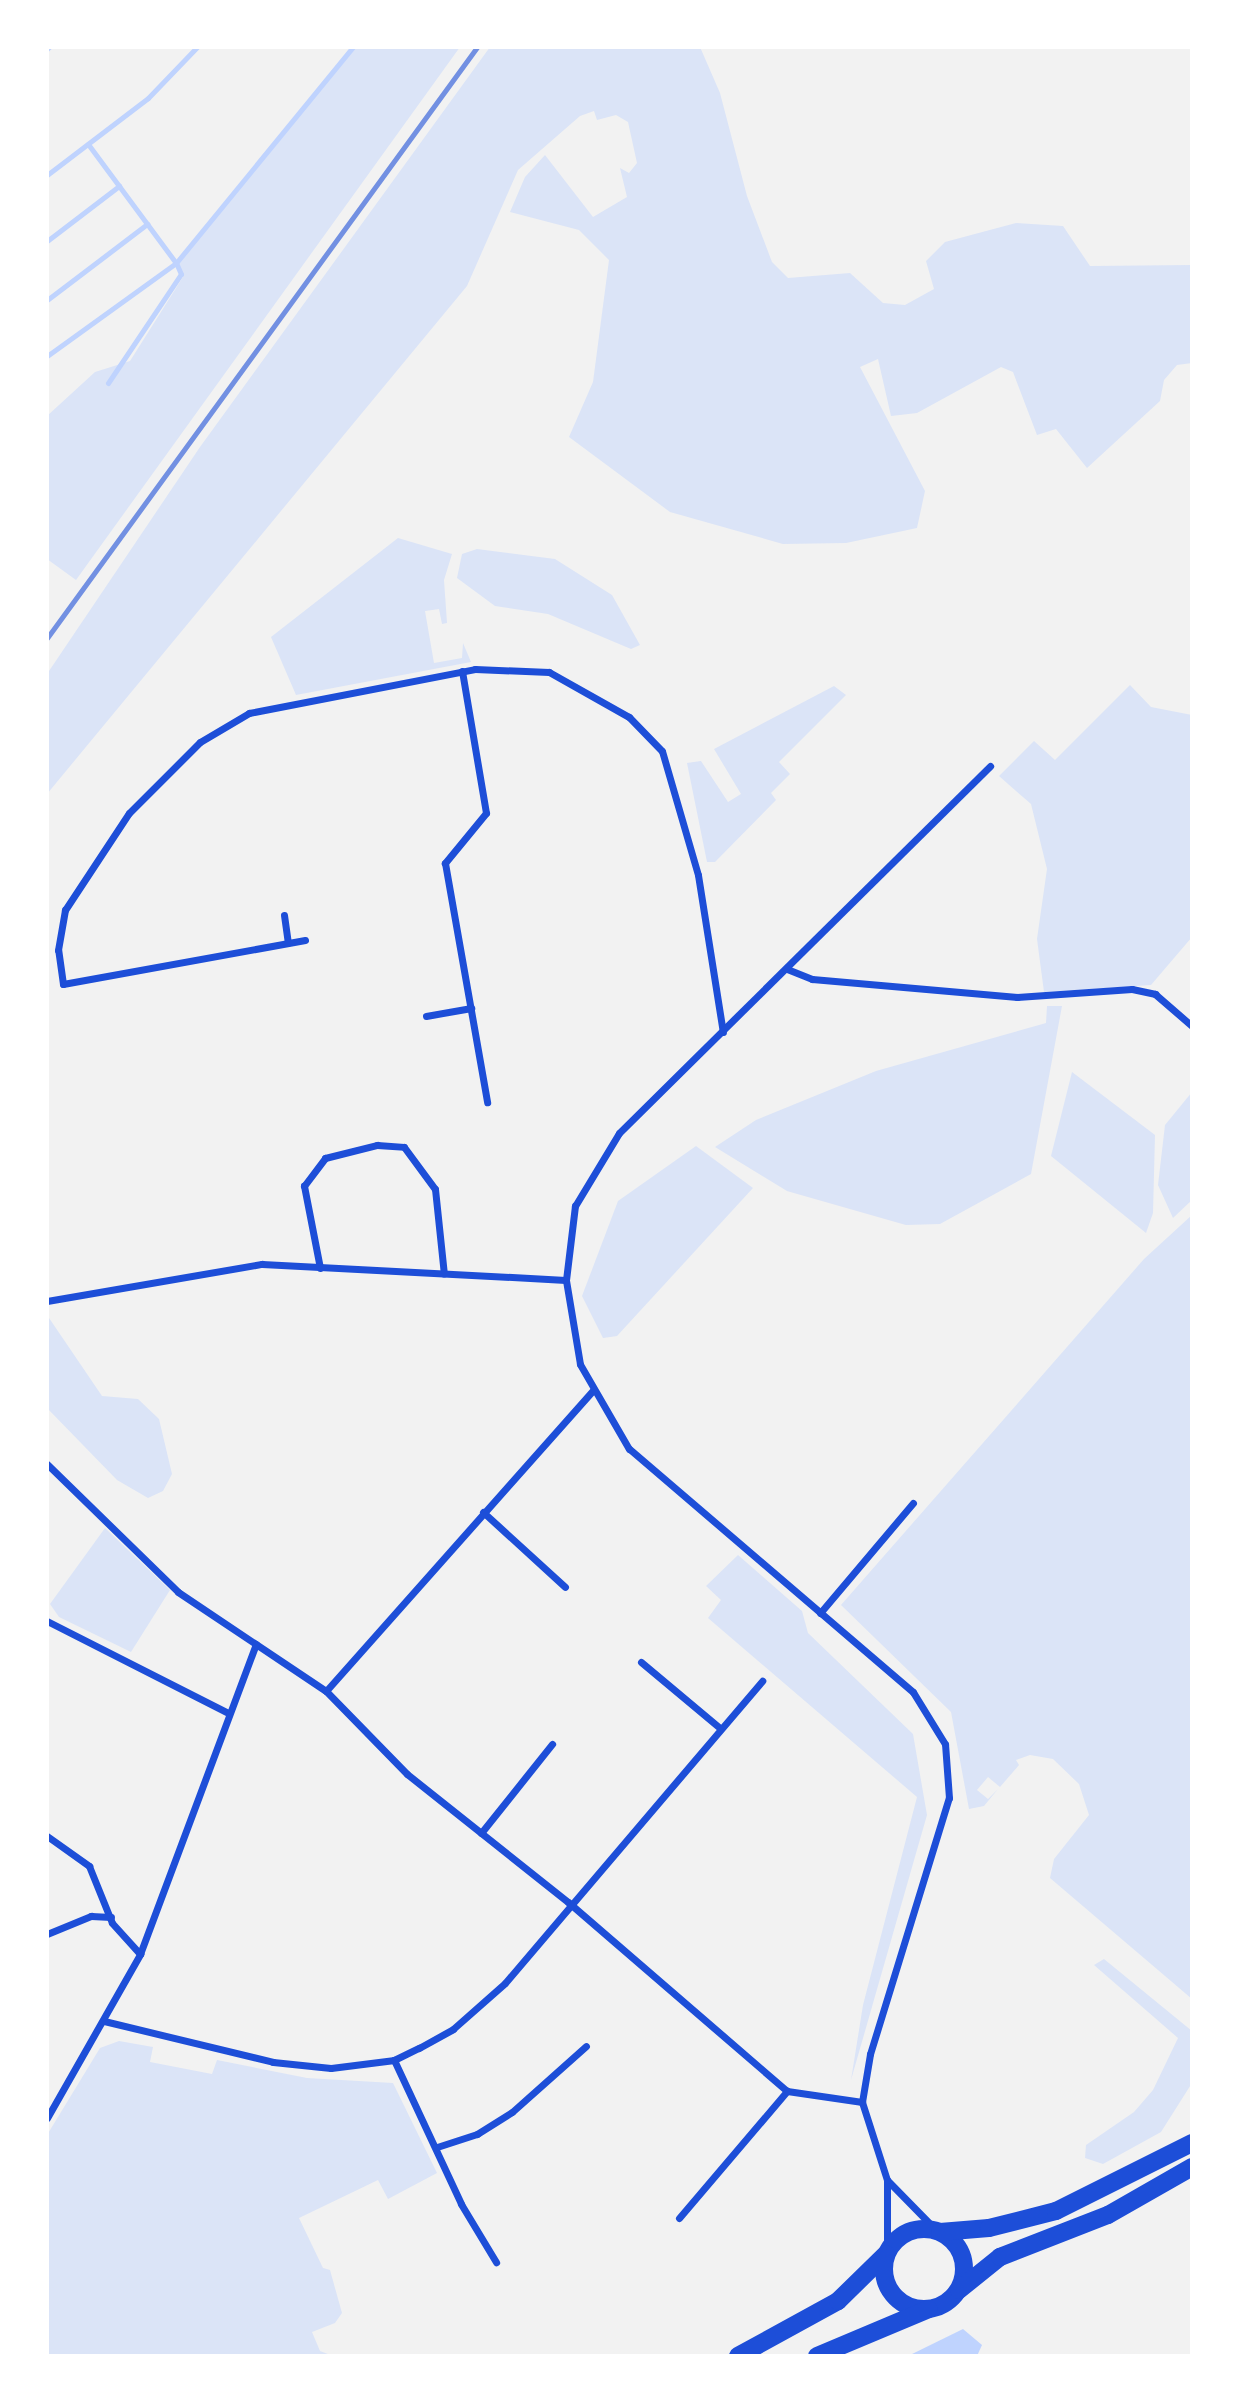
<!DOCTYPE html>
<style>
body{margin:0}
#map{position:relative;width:1239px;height:2403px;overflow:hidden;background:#f2f2f2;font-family:Quicksand,sans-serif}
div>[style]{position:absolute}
.green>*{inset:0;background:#dbe4f7}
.water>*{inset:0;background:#bfd3fe}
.stream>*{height:5px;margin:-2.5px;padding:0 2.5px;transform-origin:2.5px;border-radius:2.5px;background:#bfd3fe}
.minor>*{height:7px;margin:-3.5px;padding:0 3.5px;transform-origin:3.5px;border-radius:3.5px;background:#1d4ed8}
.trunk>*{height:18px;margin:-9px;padding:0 9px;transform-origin:9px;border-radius:9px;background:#1d4ed8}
.trunk>.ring{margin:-9px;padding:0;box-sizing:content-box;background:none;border:18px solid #1d4ed8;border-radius:50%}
.rail>*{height:5px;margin:-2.5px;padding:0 2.5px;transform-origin:2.5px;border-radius:2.5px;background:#7290e2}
span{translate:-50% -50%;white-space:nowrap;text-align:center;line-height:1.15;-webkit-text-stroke:6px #fff;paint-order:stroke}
.frame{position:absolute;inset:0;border:49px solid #fff;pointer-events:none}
</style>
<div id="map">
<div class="green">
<i style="clip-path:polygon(353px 47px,460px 47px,76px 580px,47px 559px,47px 416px,95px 372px,130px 361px,183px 277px,176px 263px)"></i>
<i style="clip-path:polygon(490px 47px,700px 47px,720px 93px,747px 196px,772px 262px,788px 278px,850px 273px,883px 303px,905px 305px,934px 289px,926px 261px,945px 242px,1016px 223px,1063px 226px,1090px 266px,1192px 265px,1192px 363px,1177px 365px,1164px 380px,1160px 401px,1087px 468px,1056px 429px,1037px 435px,1013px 372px,1001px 367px,917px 413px,891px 416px,878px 359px,860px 367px,925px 491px,917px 528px,846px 543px,783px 544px,670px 512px,569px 437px,593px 382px,609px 260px,579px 230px,510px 212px,525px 177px,545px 155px,593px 217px,627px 197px,620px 168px,629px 173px,637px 163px,628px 122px,616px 115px,597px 120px,594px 111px,580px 116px,518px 170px,467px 286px,47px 794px,47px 674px,200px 447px)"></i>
<i style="clip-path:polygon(398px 538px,452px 554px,444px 580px,447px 623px,442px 624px,439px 609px,425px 611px,434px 663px,462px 658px,463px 643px,471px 662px,296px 695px,271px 637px)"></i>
<i style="clip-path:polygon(477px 549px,555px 559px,612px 595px,640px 645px,631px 649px,548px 614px,495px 606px,457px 578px,462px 554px)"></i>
<i style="clip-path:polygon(1130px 685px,1151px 707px,1192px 715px,1192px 937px,1151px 985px,1044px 992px,1037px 939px,1047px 869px,1031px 804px,999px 776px,1034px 741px,1055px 760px)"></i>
<i style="clip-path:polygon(834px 686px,846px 695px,779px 762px,790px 774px,771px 793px,776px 800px,715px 862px,707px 862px,687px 763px,701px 761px,728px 802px,741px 794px,714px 749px)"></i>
<i style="clip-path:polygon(1047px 1006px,1062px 1006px,1031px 1174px,940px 1224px,906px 1225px,787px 1191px,715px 1147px,756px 1120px,876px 1071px,1046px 1023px)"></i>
<i style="clip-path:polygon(1072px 1072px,1155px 1135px,1153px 1213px,1146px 1233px,1051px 1156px)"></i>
<i style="clip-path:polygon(1192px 1092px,1192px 1200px,1173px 1218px,1158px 1185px,1165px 1125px)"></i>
<i style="clip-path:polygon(696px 1146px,753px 1188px,617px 1336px,603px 1338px,582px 1296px,618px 1201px)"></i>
<i style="clip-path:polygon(1192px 1215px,1192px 1999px,1050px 1878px,1054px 1859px,1089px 1815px,1079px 1784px,1053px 1759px,1030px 1755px,1016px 1760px,1019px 1765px,1000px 1787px,988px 1777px,977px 1790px,988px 1799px,998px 1789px,984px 1806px,969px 1809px,951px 1712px,841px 1605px,1144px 1259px)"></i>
<i style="clip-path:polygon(47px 1315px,102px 1396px,138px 1399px,159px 1419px,172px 1474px,163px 1491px,148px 1498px,117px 1480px,47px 1408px)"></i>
<i style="clip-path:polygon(105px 1528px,170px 1590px,131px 1652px,59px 1617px,50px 1604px)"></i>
<i style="clip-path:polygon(738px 1555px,802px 1611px,808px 1633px,913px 1734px,927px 1815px,851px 2080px,863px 2005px,917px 1797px,708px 1618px,721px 1600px,706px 1586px)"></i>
<i style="clip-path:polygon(1104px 1959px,1192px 2031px,1192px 2083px,1161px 2132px,1103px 2164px,1085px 2158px,1086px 2145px,1134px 2112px,1153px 2090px,1178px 2038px,1094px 1965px)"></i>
<i style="clip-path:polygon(119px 2041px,153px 2047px,150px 2062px,212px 2074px,217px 2060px,307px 2078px,393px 2083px,437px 2173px,388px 2199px,378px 2180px,299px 2218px,323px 2268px,330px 2270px,342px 2313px,335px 2323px,312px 2332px,320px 2351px,333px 2356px,47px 2356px,47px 2135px,100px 2048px)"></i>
</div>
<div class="water">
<i style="clip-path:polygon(963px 2329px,982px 2345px,977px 2356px,908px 2356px)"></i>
</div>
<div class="stream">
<i style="left:47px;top:49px;width:3px;rotate:-45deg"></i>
<i style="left:47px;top:175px;width:127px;rotate:-37.3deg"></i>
<i style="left:148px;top:98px;width:71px;rotate:-46.1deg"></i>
<i style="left:47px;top:241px;width:91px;rotate:-37.4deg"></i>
<i style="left:47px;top:300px;width:126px;rotate:-37.2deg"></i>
<i style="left:47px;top:356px;width:159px;rotate:-35.8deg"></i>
<i style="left:176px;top:263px;width:148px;rotate:-126.5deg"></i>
<i style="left:108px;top:383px;width:131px;rotate:-56.2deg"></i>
<i style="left:181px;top:274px;width:12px;rotate:-114deg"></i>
<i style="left:176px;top:263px;width:279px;rotate:-50.7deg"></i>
</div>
<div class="minor">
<i style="left:462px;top:671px;width:144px;rotate:80.4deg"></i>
<i style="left:486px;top:813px;width:65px;rotate:129.4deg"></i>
<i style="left:445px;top:863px;width:243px;rotate:80deg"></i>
<i style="left:284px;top:915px;width:28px;rotate:82deg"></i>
<i style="left:305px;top:940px;width:246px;rotate:169.7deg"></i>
<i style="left:63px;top:984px;width:34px;rotate:-98deg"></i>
<i style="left:58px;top:950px;width:41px;rotate:-80.1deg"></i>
<i style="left:65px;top:910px;width:116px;rotate:-56.6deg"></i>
<i style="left:129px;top:813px;width:100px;rotate:-45deg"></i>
<i style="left:200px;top:742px;width:57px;rotate:-30.6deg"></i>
<i style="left:249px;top:713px;width:230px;rotate:-11deg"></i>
<i style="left:475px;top:669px;width:74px;rotate:2.3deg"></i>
<i style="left:549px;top:672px;width:92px;rotate:29.4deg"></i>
<i style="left:629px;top:717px;width:47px;rotate:45.9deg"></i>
<i style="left:662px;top:751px;width:129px;rotate:73.8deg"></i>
<i style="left:698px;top:875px;width:159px;rotate:81deg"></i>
<i style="left:787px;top:969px;width:27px;rotate:22deg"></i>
<i style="left:812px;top:979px;width:206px;rotate:5deg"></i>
<i style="left:1017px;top:997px;width:115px;rotate:-4deg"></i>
<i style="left:1132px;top:989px;width:24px;rotate:12deg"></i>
<i style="left:1155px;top:994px;width:49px;rotate:40.9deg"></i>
<i style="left:426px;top:1016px;width:46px;rotate:-10.1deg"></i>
<i style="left:320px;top:1268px;width:84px;rotate:-101deg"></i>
<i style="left:304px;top:1186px;width:35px;rotate:-53deg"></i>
<i style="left:325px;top:1158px;width:54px;rotate:-14deg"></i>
<i style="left:377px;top:1145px;width:27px;rotate:4deg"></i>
<i style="left:404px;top:1147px;width:52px;rotate:53.6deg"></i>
<i style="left:435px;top:1189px;width:85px;rotate:84deg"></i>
<i style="left:47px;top:1301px;width:218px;rotate:-9.8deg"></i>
<i style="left:262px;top:1264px;width:304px;rotate:3deg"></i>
<i style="left:47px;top:1464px;width:183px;rotate:44.3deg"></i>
<i style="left:178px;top:1592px;width:178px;rotate:33.8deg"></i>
<i style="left:326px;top:1691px;width:116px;rotate:45.7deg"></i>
<i style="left:407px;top:1774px;width:206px;rotate:38.5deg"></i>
<i style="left:568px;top:1902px;width:289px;rotate:40.8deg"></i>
<i style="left:787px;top:2091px;width:76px;rotate:8.3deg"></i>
<i style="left:483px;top:1512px;width:111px;rotate:42.4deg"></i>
<i style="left:820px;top:1613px;width:144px;rotate:-49.8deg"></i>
<i style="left:47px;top:1621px;width:203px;rotate:26.9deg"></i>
<i style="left:641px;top:1662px;width:103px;rotate:39.9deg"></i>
<i style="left:326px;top:1691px;width:402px;rotate:-48.4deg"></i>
<i style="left:481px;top:1833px;width:114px;rotate:-51.4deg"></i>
<i style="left:47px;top:1836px;width:52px;rotate:35.5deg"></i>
<i style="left:89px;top:1866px;width:61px;rotate:68deg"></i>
<i style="left:112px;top:1923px;width:42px;rotate:47.9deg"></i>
<i style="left:47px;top:1934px;width:48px;rotate:-22.2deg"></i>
<i style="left:91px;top:1916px;width:20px;rotate:3deg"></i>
<i style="left:104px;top:2021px;width:174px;rotate:13.6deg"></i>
<i style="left:273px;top:2062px;width:58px;rotate:5.9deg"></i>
<i style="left:331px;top:2068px;width:64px;rotate:-7.2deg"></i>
<i style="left:394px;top:2060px;width:28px;rotate:-26deg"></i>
<i style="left:419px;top:2048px;width:39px;rotate:-29deg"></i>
<i style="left:453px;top:2029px;width:69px;rotate:-41.5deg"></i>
<i style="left:505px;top:1983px;width:397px;rotate:-49.6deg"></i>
<i style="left:394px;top:2060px;width:159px;rotate:65deg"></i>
<i style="left:461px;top:2204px;width:68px;rotate:58.9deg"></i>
<i style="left:47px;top:2118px;width:189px;rotate:-60.4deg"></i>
<i style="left:140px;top:1954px;width:331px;rotate:-69.5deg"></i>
<i style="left:437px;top:2147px;width:42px;rotate:-18deg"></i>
<i style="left:477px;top:2134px;width:41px;rotate:-32.2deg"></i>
<i style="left:512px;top:2112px;width:99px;rotate:-41.7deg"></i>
<i style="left:887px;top:2180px;width:71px;rotate:90deg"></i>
<i style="left:679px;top:2218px;width:167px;rotate:-49.6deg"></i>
<i style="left:937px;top:2231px;width:71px;rotate:-134.4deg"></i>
<i style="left:887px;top:2180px;width:82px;rotate:-107.8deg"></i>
<i style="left:862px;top:2102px;width:49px;rotate:-80.5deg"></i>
<i style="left:870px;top:2054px;width:268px;rotate:-72.9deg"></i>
<i style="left:949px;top:1798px;width:54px;rotate:-94.2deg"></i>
<i style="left:945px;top:1744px;width:61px;rotate:-121.6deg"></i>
<i style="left:913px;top:1692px;width:374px;rotate:-139.4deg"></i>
<i style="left:629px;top:1449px;width:98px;rotate:-120deg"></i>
<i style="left:580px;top:1364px;width:85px;rotate:-99.5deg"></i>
<i style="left:566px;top:1280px;width:75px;rotate:-83.1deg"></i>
<i style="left:575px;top:1206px;width:85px;rotate:-58.9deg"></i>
<i style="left:619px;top:1133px;width:522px;rotate:-44.69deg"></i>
</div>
<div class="trunk">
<i class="ring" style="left:884px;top:2229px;width:62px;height:62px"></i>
<i style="left:940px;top:2232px;width:49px;rotate:-4.7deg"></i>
<i style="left:989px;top:2228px;width:69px;rotate:-14.2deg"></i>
<i style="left:1056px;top:2211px;width:152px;rotate:-26.6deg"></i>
<i style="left:959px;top:2290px;width:53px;rotate:-38.8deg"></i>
<i style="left:1000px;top:2257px;width:116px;rotate:-21.3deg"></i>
<i style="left:1108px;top:2215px;width:97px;rotate:-29.7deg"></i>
<i style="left:738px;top:2356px;width:114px;rotate:-28.8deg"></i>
<i style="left:838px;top:2301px;width:67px;rotate:-44.4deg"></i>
<i style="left:817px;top:2356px;width:121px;rotate:-22.8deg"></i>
</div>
<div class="rail">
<i style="left:47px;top:638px;width:731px;rotate:-53.96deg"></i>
</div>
<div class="frame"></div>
</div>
